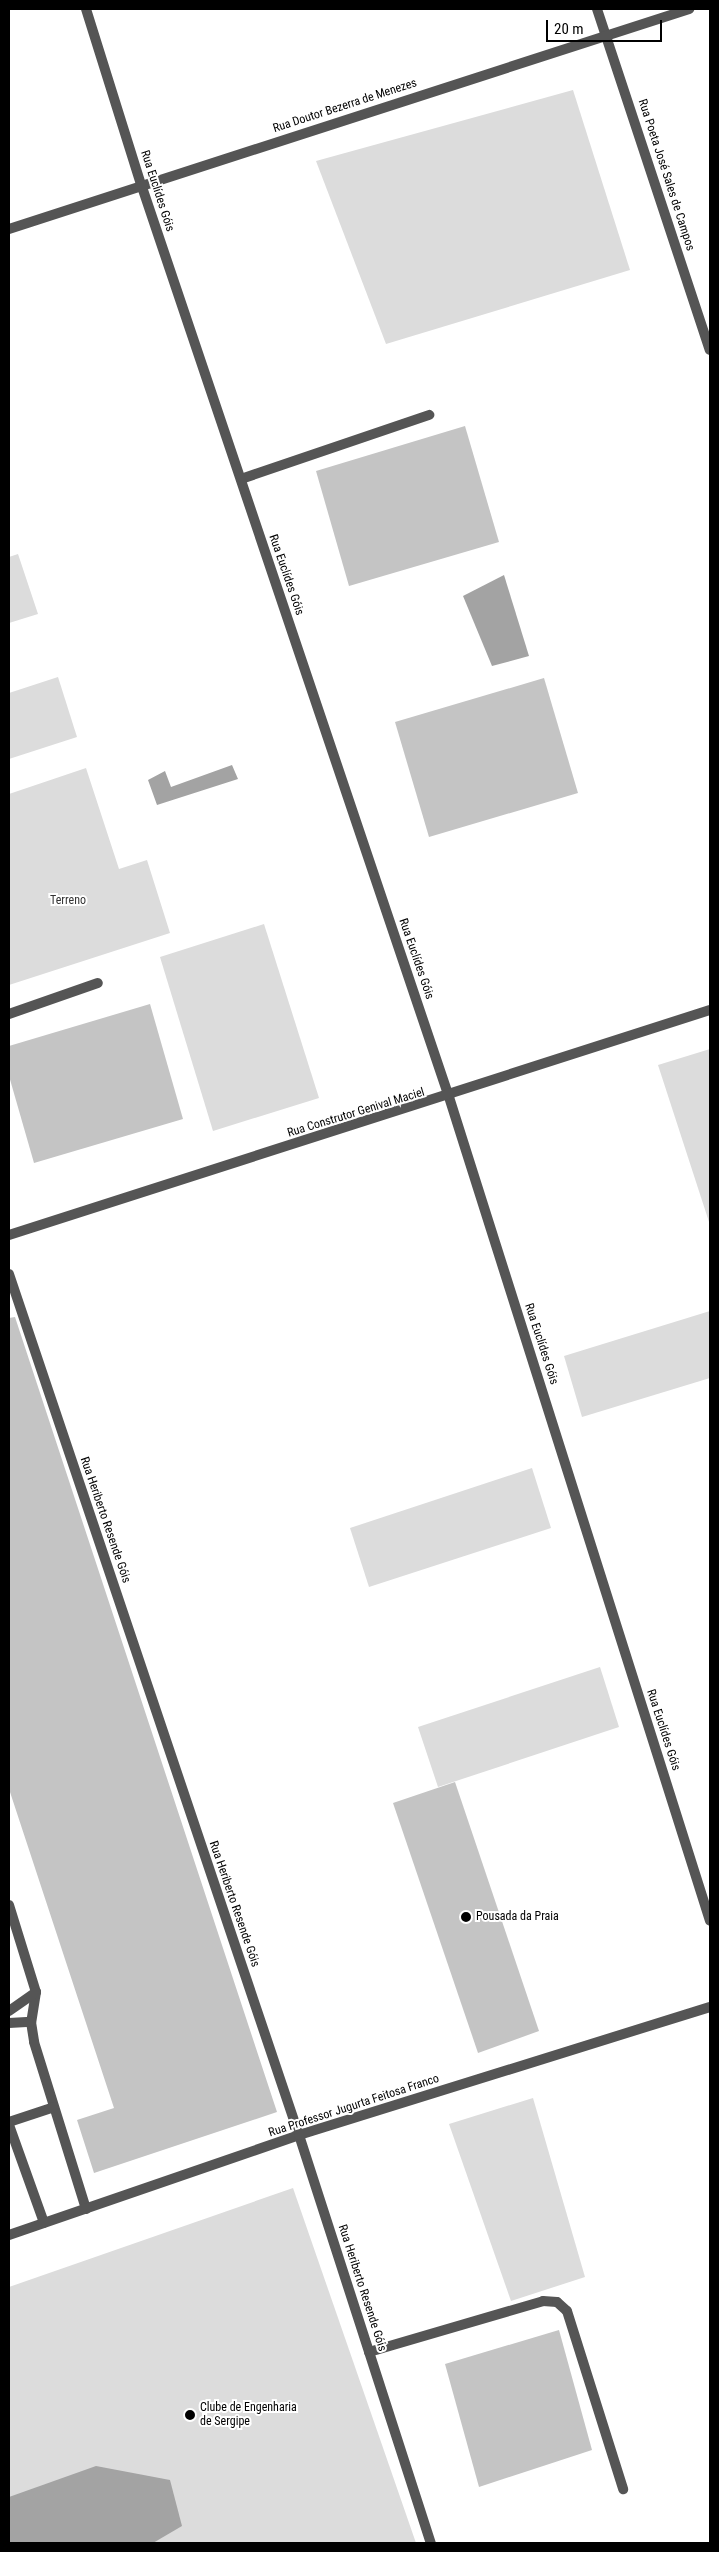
<!DOCTYPE html>
<meta charset="utf-8">
<style>
body{margin:0}
#map{position:relative;width:719px;height:2552px;overflow:hidden;background:#fff;font-family:"Roboto Condensed",sans-serif}
div>[style]{position:absolute}
.green>*{inset:0;background:#dcdcdc}
.water>*{inset:0;background:#a3a3a3}
.building>*{inset:0;background:#c4c4c4}
.lane>*{height:10px;margin:-5px;padding:0 5px;transform-origin:5px;border-radius:5px;background:#555}
.street>*{height:10px;margin:-5px;padding:0 5px;transform-origin:5px;border-radius:5px;background:#555}
.dots>*{width:14px;height:14px;translate:-50% -50%;box-sizing:border-box;border:2px solid #fff;border-radius:50%}
span{translate:-50% -50%;white-space:nowrap;text-align:center;line-height:1.15;-webkit-text-stroke:4px #fff;paint-order:stroke}
.street-label{font-size:12px;color:#000}
.park-label{font-size:12px;color:#333}
.poi-label{font-size:12px;color:#000}
.left{translate:0 -50%;text-align:left}
.frame{position:absolute;inset:0;border:10px solid #000;pointer-events:none}
.scale{position:absolute;left:546px;top:20px;width:116px;height:22px;box-sizing:border-box;border:2px solid #000;border-top:0;padding-left:6px;font-size:15px;line-height:18px;white-space:nowrap;color:#000;-webkit-text-stroke:4px #fff;paint-order:stroke}
</style>
<div id="map">
<div class="green">
<i style="clip-path:polygon(573px 90px,630px 270px,386px 344px,316px 161px)"></i>
<i style="clip-path:polygon(18px 554px,38px 614px,9px 623px,9px 557px)"></i>
<i style="clip-path:polygon(58px 677px,77px 737px,9px 759px,9px 693px)"></i>
<i style="clip-path:polygon(86px 768px,119px 869px,147px 860px,170px 933px,9px 985px,9px 794px)"></i>
<i style="clip-path:polygon(264px 924px,319px 1098px,213px 1131px,160px 957px)"></i>
<i style="clip-path:polygon(710px 1049px,710px 1225px,658px 1065px)"></i>
<i style="clip-path:polygon(710px 1311px,710px 1378px,582px 1417px,564px 1356px)"></i>
<i style="clip-path:polygon(532px 1468px,551px 1528px,369px 1587px,350px 1528px)"></i>
<i style="clip-path:polygon(600px 1667px,619px 1727px,438px 1787px,418px 1727px)"></i>
<i style="clip-path:polygon(533px 2098px,585px 2277px,511px 2301px,449px 2124px)"></i>
<i style="clip-path:polygon(293px 2188px,416px 2543px,9px 2543px,9px 2287px)"></i>
</div>
<div class="water">
<i style="clip-path:polygon(504px 575px,529px 656px,492px 666px,463px 596px)"></i>
<i style="clip-path:polygon(232px 765px,238px 779px,157px 805px,148px 780px,165px 771px,171px 787px)"></i>
<i style="clip-path:polygon(96px 2466px,170px 2480px,182px 2526px,153px 2543px,9px 2543px,9px 2497px)"></i>
</div>
<div class="building">
<i style="clip-path:polygon(465px 426px,499px 542px,349px 586px,316px 471px)"></i>
<i style="clip-path:polygon(544px 678px,578px 793px,429px 837px,395px 722px)"></i>
<i style="clip-path:polygon(150px 1004px,183px 1119px,34px 1163px,9px 1076px,9px 1046px)"></i>
<i style="clip-path:polygon(15px 1317px,277px 2112px,94px 2173px,77px 2120px,114px 2108px,9px 1789px,9px 1318px)"></i>
<i style="clip-path:polygon(455px 1782px,539px 2031px,478px 2053px,393px 1803px)"></i>
<i style="clip-path:polygon(559px 2330px,592px 2450px,479px 2487px,445px 2364px)"></i>
</div>
<div class="lane">
<i style="left:241px;top:479px;width:199px;rotate:-18.8deg"></i>
<i style="left:9px;top:1014px;width:94px;rotate:-19.2deg"></i>
<i style="left:9px;top:1905px;width:91px;rotate:72.8deg"></i>
<i style="left:36px;top:1992px;width:30px;rotate:99deg"></i>
<i style="left:31px;top:2022px;width:20px;rotate:81deg"></i>
<i style="left:34px;top:2042px;width:175px;rotate:72.7deg"></i>
<i style="left:9px;top:2011px;width:33px;rotate:-35deg"></i>
<i style="left:9px;top:2023px;width:22px;rotate:-3deg"></i>
<i style="left:9px;top:2122px;width:47px;rotate:-18.4deg"></i>
<i style="left:9px;top:2125px;width:104px;rotate:70.3deg"></i>
<i style="left:369px;top:2352px;width:181px;rotate:-16.3deg"></i>
<i style="left:543px;top:2301px;width:14px;rotate:4deg"></i>
<i style="left:557px;top:2302px;width:13px;rotate:42deg"></i>
<i style="left:567px;top:2311px;width:187px;rotate:72.5deg"></i>
</div>
<div class="street">
<i style="left:86px;top:9px;width:183px;rotate:72.6deg"></i>
<i style="left:141px;top:184px;width:964px;rotate:71.36deg"></i>
<i style="left:449px;top:1097px;width:864px;rotate:72.42deg"></i>
<i style="left:597px;top:9px;width:359px;rotate:71.7deg"></i>
<i style="left:9px;top:229px;width:715px;rotate:-17.93deg"></i>
<i style="left:9px;top:1235px;width:736px;rotate:-17.8deg"></i>
<i style="left:9px;top:1274px;width:909px;rotate:71.39deg"></i>
<i style="left:299px;top:2135px;width:429px;rotate:72.1deg"></i>
<i style="left:9px;top:2235px;width:307px;rotate:-19deg"></i>
<i style="left:299px;top:2135px;width:430px;rotate:-17.3deg"></i>
</div>
<div class="dots">
<i style="left:466px;top:1917px;background:#000"></i>
<i style="left:190px;top:2415px;background:#000"></i>
</div>
<div class="street-label">
<span style="left:345px;top:106px;rotate:-18deg">Rua Doutor Bezerra de Menezes</span>
<span style="left:666px;top:175px;rotate:72deg">Rua Poeta José Sales de Campos</span>
<span style="left:157px;top:191px;rotate:72deg">Rua Euclídes Góis</span>
<span style="left:286px;top:575px;rotate:71deg">Rua Euclídes Góis</span>
<span style="left:416px;top:959px;rotate:71deg">Rua Euclídes Góis</span>
<span style="left:356px;top:1113px;rotate:-17deg">Rua Construtor Genival Maciel</span>
<span style="left:541px;top:1344px;rotate:72deg">Rua Euclídes Góis</span>
<span style="left:105px;top:1520px;rotate:71deg">Rua Heriberto Resende Góis</span>
<span style="left:663px;top:1730px;rotate:72deg">Rua Euclídes Góis</span>
<span style="left:234px;top:1904px;rotate:71deg">Rua Heriberto Resende Góis</span>
<span style="left:354px;top:2106px;rotate:-18deg">Rua Professor Jugurta Feitosa Franco</span>
<span style="left:362px;top:2288px;rotate:72deg">Rua Heriberto Resende Góis</span>
</div>
<div class="park-label">
<span style="left:68px;top:901px">Terreno</span>
</div>
<div class="poi-label">
<span class="left" style="left:476px;top:1917px">Pousada da Praia</span>
<span class="left" style="left:200px;top:2415px">Clube de Engenharia<br>de Sergipe</span>
</div>
<div class="frame"></div>
<div class="scale">20 m</div>
</div>
